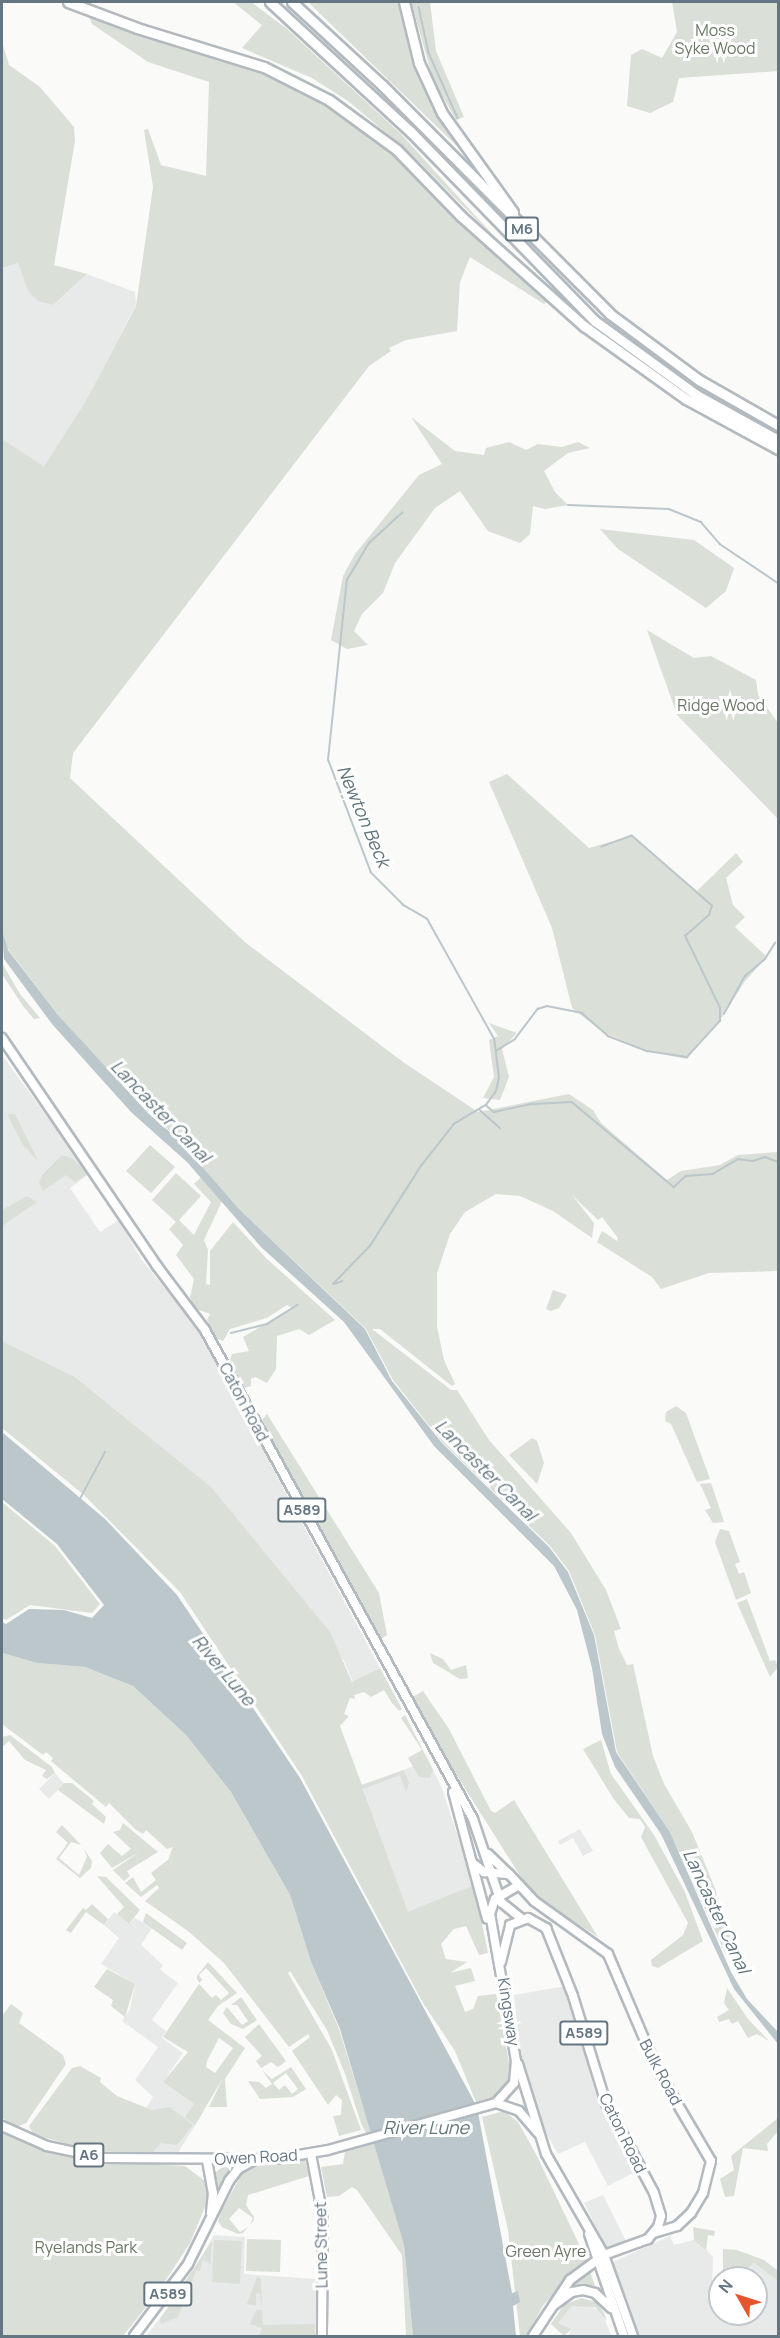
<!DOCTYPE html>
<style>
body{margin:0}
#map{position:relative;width:780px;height:2338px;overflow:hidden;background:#fafaf8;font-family:Manrope,sans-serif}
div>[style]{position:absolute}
.built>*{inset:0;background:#e8e9e9}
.green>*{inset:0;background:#dadfd7}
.water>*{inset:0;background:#bbc7cb}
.stream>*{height:1.5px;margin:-0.75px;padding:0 0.75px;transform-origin:0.75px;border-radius:0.75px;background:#bbc7cb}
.roads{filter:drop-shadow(2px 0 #b3babf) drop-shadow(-2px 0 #b3babf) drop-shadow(0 2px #b3babf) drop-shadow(0 -2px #b3babf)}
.secondary>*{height:8px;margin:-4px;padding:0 4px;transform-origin:4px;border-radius:4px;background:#fff}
.primary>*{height:8px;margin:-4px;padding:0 4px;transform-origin:4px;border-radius:4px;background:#fff}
.highway>*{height:9px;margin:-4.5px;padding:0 4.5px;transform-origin:4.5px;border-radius:4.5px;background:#fff}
span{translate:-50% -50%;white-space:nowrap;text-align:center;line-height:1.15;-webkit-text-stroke:6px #fff;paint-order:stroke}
.shield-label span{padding:2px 4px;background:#fff;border:2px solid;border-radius:4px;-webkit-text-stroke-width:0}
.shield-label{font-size:15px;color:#657683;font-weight:700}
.park-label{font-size:16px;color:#687a64}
.street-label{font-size:16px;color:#657683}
.water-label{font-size:18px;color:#60757c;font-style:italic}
.frame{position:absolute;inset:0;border:3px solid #657683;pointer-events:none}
.north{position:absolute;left:708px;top:2266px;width:60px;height:60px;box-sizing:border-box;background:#fff;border:2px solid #c1c8cd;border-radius:50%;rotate:309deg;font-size:16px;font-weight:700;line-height:24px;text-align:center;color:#657683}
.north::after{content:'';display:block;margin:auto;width:21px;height:27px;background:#e4572e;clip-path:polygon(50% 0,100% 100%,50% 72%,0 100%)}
</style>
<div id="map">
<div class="built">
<i style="clip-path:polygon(18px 263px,29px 291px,38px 301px,53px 305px,87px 274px,135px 292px,136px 305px,84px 404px,44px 466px,2px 439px,2px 268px)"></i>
<i style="clip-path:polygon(2px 1055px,89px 1174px,70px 1188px,100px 1232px,119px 1220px,141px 1259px,198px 1329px,380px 1668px,353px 1682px,344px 1661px,211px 1487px,75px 1377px,2px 1341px)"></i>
<i style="clip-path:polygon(426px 1755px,441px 1786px,474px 1885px,408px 1913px,362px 1785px,414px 1766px)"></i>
<i style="clip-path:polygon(55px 1773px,64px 1784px,49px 1799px,39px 1789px)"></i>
<i style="clip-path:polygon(580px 1829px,593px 1851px,583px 1856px,573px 1838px,560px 1845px,558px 1841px)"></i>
<i style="clip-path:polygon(114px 1912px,129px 1924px,135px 1918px,152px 1928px,141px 1945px,163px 1965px,160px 1969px,164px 1973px,178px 1983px,152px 2020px,166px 2031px,162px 2038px,183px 2053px,163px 2082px,204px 2111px,177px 2154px,117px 2154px,153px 2097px,135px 2080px,158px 2047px,122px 2021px,130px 2009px,135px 1984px,101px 1964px,119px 1938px,104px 1925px)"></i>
<i style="clip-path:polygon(566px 1986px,595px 2092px,637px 2171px,608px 2186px,585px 2142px,558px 2154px,539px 2121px,521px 2061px,514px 1995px)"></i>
<i style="clip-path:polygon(603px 2195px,626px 2241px,607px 2249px,584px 2203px)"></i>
<i style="clip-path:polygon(214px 2235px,245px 2237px,244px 2274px,316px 2279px,316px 2336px,146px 2336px,183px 2289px)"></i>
<i style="clip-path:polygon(670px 2236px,674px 2245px,697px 2239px,713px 2257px,712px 2285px,720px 2314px,756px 2314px,756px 2278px,736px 2278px,754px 2263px,778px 2281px,778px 2336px,631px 2336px,638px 2333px,613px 2262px)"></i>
<i style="clip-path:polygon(588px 2304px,603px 2314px,611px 2336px,568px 2336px,572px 2329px,558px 2323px,572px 2306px)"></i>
</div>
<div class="green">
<i style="clip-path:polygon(233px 2px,251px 2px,286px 28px,401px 134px,502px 245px,410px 153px,348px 101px,312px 78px,242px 48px,262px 25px)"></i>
<i style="clip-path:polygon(308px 2px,400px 2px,420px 80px,461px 150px)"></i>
<i style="clip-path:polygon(411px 2px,430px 2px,436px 51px,464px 117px,456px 120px,433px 79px)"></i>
<i style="clip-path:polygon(672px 2px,778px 2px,778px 71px,679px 78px,673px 102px,650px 113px,627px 106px,631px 55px,642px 49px,662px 58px,677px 32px)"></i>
<i style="clip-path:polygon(89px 17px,262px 72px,325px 103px,391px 152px,500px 261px,548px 300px,544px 304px,470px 257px,460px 282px,457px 331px,406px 340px,389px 348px,391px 351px,369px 366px,73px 753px,70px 778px,246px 943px,403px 1062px,478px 1112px,569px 1094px,593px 1110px,601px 1123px,667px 1180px,681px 1171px,720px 1165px,738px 1155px,778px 1152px,777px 1271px,709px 1273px,661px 1289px,652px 1277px,597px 1242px,602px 1231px,617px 1241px,618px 1238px,602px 1217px,598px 1220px,572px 1195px,594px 1223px,592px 1238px,553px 1211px,520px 1196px,496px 1194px,465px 1212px,450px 1234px,437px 1273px,437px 1327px,444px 1360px,455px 1384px,452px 1386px,380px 1329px,372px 1329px,451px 1390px,457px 1390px,489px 1440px,571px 1533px,606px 1590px,621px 1629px,614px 1631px,619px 1649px,627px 1665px,633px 1664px,653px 1756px,664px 1784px,692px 1832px,716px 1891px,718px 1911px,729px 1927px,731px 1952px,726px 1955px,670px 1832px,617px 1752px,595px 1635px,569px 1571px,550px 1546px,442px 1442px,393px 1380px,366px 1329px,239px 1209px,180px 1141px,115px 1078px,58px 1015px,5px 945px,2px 931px,2px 439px,44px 466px,84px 404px,136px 306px,153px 187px,144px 130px,148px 129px,161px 165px,206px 176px,209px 82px,148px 62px,92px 24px)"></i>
<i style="clip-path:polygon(2px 42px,9px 65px,40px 87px,74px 127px,75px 141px,54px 265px,87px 274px,53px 305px,38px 301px,28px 291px,18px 263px,2px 268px)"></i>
<i style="clip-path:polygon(411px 417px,455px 451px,484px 455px,486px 448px,509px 442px,526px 450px,538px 444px,562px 447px,578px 442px,590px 448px,568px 453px,544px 471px,555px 492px,568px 505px,545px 509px,533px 506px,530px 534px,520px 543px,488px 531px,460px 491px,435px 508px,395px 563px,383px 593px,362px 614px,354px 631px,368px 645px,347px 649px,331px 640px,343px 576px,355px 554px,419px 475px,442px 464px)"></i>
<i style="clip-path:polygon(600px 529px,694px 540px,734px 568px,726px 591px,706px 608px,618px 549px)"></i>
<i style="clip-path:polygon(647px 630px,694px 658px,711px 656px,756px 680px,758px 695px,778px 723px,778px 819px,677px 715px)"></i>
<i style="clip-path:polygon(507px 774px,589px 848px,632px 836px,697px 891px,736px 853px,743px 862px,726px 878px,733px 905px,745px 917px,735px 927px,767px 957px,745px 981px,723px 1016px,687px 1059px,651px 1052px,604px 1033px,572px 1008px,552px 928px,489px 782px)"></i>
<i style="clip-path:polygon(2px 963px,20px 994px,40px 1018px,34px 1019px,23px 1006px,2px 974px)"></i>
<i style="clip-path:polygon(489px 1023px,517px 1033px,502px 1049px,509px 1077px,500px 1100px,483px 1098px,494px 1077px,489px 1040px,498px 1036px)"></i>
<i style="clip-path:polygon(7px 1114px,15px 1114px,38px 1161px,23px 1145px)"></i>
<i style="clip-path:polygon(150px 1145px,175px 1167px,151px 1193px,126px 1171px)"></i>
<i style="clip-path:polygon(62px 1155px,72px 1158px,88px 1174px,75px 1182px,66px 1175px,43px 1191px,39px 1183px,42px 1175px)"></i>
<i style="clip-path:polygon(176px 1173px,201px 1196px,179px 1220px,194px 1235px,211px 1202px,194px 1184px,201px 1177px,222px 1201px,204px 1240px,208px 1250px,206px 1284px,210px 1285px,210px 1251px,233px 1222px,266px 1258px,335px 1320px,309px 1335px,299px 1329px,277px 1336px,276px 1369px,267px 1383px,255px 1377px,251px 1379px,251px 1386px,244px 1388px,229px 1363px,232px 1354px,249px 1351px,243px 1337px,292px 1308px,287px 1305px,267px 1318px,230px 1329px,223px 1341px,216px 1338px,207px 1320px,210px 1314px,194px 1308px,190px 1297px,194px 1279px,176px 1255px,183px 1245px,169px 1229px,176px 1222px,152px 1200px)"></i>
<i style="clip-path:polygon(27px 1196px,37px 1202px,2px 1226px,2px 1210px)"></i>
<i style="clip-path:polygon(553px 1290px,567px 1295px,559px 1308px,551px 1311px,546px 1309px)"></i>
<i style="clip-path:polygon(2px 1341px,75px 1377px,211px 1487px,330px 1632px,352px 1682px,380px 1668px,402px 1709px,399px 1711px,392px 1703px,384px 1690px,371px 1697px,364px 1692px,354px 1695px,355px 1699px,350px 1698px,344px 1714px,349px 1716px,340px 1726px,362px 1785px,404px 1770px,409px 1783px,406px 1792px,400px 1775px,363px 1789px,408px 1912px,474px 1885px,488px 1953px,479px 1955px,466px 1926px,454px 1929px,441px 1944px,446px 1959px,467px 1962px,450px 1973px,471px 1968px,475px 1981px,455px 1986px,465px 2012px,473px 2009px,478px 1996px,496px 1994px,509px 2062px,509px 2083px,501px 2095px,476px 2102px,455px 2051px,423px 2003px,302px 1776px,180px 1592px,84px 1495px,2px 1428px)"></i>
<i style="clip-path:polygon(676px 1406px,686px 1413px,710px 1479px,697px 1482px,671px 1424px,665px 1421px,666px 1412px)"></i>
<i style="clip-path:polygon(267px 1414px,379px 1593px,387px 1635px,381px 1639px,264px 1428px,262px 1420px)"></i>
<i style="clip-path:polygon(532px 1438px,537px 1441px,544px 1463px,537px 1484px,509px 1455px)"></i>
<i style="clip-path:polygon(711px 1483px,724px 1522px,713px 1523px,705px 1510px,711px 1508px,700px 1484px)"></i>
<i style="clip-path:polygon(2px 1502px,55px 1546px,100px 1604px,92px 1613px,30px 1605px,6px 1620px,2px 1618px)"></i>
<i style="clip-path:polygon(720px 1529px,729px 1531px,740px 1562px,735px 1564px,739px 1574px,744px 1572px,751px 1593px,736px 1600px,715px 1542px)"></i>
<i style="clip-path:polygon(747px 1599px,770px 1661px,775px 1660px,778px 1667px,770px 1677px,737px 1603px)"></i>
<i style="clip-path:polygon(2px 1653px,37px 1663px,85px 1667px,133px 1686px,186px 1735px,231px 1792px,290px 1895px,311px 1962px,339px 2029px,371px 2132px,366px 2133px,361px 2123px,345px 2074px,327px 2030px,290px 1971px,288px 1973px,332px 2050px,361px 2130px,339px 2136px,333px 2116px,341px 2115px,342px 2100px,336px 2095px,328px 2105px,292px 2051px,310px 2037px,308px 2034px,289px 2047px,224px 1963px,188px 1931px,145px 1901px,159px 1888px,157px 1885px,141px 1897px,125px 1883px,133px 1877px,141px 1892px,156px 1880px,151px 1873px,168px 1860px,173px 1847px,167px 1849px,146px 1830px,143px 1834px,135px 1829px,109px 1803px,106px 1807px,51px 1761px,53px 1758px,46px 1752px,43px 1755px,2px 1724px)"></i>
<i style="clip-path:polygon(430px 1653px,443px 1659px,451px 1670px,466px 1665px,468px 1678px,460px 1679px,433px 1663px)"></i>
<i style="clip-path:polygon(423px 1691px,449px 1729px,491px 1811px,495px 1813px,514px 1800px,598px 1937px,548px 1905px,524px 1882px,432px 1736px,413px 1697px)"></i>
<i style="clip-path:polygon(405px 1715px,433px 1770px,430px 1778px,419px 1777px,408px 1758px,422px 1750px,401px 1718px)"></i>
<i style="clip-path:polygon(10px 1735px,52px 1767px,55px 1773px,47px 1779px,42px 1776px,46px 1770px,25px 1760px,9px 1741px,2px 1747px,2px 1737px)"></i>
<i style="clip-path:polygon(601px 1740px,611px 1774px,654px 1835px,685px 1892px,703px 1941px,658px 1968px,652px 1966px,651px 1960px,683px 1935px,688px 1923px,641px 1837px,645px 1827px,640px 1819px,629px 1818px,613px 1798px,583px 1749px)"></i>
<i style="clip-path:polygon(64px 1783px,72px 1783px,94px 1801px,92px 1804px,106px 1817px,104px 1824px,58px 1790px)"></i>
<i style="clip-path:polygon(123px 1823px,158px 1852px,127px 1871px,130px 1876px,124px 1881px,113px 1870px,139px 1852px,112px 1868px,100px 1853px,108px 1844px,122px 1856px,131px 1849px,113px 1832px,120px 1830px)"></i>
<i style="clip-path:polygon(62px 1825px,81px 1845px,71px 1842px,59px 1858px,79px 1875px,87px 1857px,84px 1849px,92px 1861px,91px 1868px,80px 1878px,56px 1859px,68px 1843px,56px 1832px)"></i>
<i style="clip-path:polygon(97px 1876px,106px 1877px,140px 1910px,129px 1924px,117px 1914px,124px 1907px)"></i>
<i style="clip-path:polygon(92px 1904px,108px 1919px,104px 1925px,86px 1912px,71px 1933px,66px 1930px,83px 1908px,86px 1910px)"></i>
<i style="clip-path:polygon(146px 1913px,187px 1943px,182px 1950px,143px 1922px)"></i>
<i style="clip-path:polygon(evenodd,208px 1962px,237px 1993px,218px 2006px,208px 2020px,245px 2048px,225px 2079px,227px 2107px,209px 2107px,223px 2078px,195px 2125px,185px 2117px,194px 2104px,163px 2082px,188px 2052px,163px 2037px,199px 1984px,212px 1998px,216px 1995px,221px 2000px,229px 1993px,206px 1968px,199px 1975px,202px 1980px,199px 1983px,197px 1979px,197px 1976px,208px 1962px,219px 2038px,233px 2048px,215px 2073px,206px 2067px,207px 2061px,219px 2038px)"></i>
<i style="clip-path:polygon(107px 1969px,135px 1984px,125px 2017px,111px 2006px,113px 2000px,94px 1987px)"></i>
<i style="clip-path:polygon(727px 1988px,748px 2019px,769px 2041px,757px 2034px,748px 2038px,738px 2021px,732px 2024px,729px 2019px,719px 2022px,717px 2017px,729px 2010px,724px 2003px)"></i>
<i style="clip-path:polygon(241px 1997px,257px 2020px,243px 2029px,231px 2024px,223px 2013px,227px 2007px,242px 2025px,248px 2021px,237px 2005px,231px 2005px)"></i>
<i style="clip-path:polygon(11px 2004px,23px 2013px,19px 2023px,63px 2055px,66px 2064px,26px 2123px,17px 2127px,2px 2118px,2px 2016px)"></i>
<i style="clip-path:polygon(259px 2024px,286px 2061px,278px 2067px,271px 2062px,261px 2068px,256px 2061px,262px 2056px,245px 2037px)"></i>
<i style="clip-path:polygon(80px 2066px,101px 2078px,100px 2082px,117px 2096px,152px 2110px,170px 2107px,193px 2125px,177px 2145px,161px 2143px,151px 2154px,91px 2151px,33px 2134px,29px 2126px,72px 2068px)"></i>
<i style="clip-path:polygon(evenodd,291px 2067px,306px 2089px,293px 2097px,260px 2099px,248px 2081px,259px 2082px,266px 2088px,272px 2084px,262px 2070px,272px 2079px,291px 2067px,286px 2073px,298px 2089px,292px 2094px,285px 2085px,279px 2090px,273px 2083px,286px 2073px)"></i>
<i style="clip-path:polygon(504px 2111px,518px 2122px,537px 2156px,587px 2261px,544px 2304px,526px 2336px,520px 2336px,508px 2230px,482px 2117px)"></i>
<i style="clip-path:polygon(778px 2118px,778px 2131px,767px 2144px,768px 2151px,743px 2148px,734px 2196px,725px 2197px,720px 2179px,734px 2170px,731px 2156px)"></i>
<i style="clip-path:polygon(2px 2133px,42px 2150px,86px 2160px,185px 2166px,205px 2181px,207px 2202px,190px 2243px,158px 2292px,123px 2336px,2px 2336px)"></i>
<i style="clip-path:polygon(369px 2141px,374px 2141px,404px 2245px,413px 2336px,406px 2336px,402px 2255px,357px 2190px,352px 2187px,339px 2196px,327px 2197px,321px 2167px,343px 2164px,345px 2151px)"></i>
<i style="clip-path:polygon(305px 2159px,309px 2176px,248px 2195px,246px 2205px,254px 2217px,254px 2220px,250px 2225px,253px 2218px,239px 2208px,229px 2219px,240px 2232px,248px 2227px,243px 2233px,238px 2234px,222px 2227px,218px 2221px,222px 2210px,243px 2172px,256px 2166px)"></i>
<i style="clip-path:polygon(223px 2167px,234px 2168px,219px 2192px,213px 2174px)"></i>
<i style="clip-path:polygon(693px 2227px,715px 2231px,714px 2236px,708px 2235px,706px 2250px,694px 2240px)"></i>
<i style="clip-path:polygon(247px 2239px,281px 2240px,280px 2272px,246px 2271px)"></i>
<i style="clip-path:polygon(214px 2240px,242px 2241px,240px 2284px,212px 2282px)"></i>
<i style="clip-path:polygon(212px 2241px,210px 2264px,203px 2259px,200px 2271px,196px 2271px,178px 2317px,161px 2324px,160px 2319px)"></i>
<i style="clip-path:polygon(723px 2249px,737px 2250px,764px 2260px,778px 2271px,778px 2281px,754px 2263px,736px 2278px,723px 2278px)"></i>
<i style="clip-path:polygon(589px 2268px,596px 2289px,569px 2288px,569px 2286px)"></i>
<i style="clip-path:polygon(257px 2277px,261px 2278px,262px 2308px,260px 2293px,256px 2294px,256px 2306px,247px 2304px)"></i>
<i style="clip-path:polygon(581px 2298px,596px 2302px,604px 2313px,607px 2321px,595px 2307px,572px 2306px,558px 2323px,572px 2329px,564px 2336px,551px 2324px,564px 2305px)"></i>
<i style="clip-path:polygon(256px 2310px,262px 2310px,263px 2325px,315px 2324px,315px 2336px,259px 2336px,262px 2328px,250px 2324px)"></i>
</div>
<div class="water">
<i style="clip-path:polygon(2px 931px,8px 950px,58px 1015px,148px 1113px,180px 1141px,239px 1209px,365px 1329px,392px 1381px,442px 1443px,549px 1547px,568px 1572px,594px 1635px,616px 1752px,670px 1832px,731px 1972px,747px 1999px,778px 2032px,778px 2044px,734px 1989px,661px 1834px,615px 1767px,602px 1734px,592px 1668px,577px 1610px,554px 1566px,434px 1446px,344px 1322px,261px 1247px,187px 1162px,131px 1112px,52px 1024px,4px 959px)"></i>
<i style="clip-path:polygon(2px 1432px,105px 1519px,177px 1595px,300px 1778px,477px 2107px,512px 2293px,518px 2291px,520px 2302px,513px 2306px,516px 2336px,413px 2336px,404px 2245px,340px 2029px,311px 1962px,290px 1895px,231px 1792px,186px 1735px,133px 1686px,85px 1667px,37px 1663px,2px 1653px,2px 1622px,6px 1624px,29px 1609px,64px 1610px,92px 1618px,104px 1605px,57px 1544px,2px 1499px)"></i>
</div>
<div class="stream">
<i style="left:419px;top:7px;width:47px;rotate:77.7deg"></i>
<i style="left:429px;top:53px;width:71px;rotate:66deg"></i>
<i style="left:568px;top:505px;width:101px;rotate:2.3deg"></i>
<i style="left:669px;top:509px;width:35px;rotate:22deg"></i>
<i style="left:701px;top:522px;width:29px;rotate:49deg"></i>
<i style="left:720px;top:544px;width:70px;rotate:33.9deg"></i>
<i style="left:724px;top:1014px;width:43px;rotate:-61.1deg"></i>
<i style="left:745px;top:976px;width:26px;rotate:-40deg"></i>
<i style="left:765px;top:959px;width:19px;rotate:-58deg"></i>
<i style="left:496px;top:1051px;width:22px;rotate:-32deg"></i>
<i style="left:515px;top:1039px;width:38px;rotate:-53deg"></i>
<i style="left:538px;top:1009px;width:9px;rotate:-18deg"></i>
<i style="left:547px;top:1006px;width:36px;rotate:11deg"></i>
<i style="left:582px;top:1013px;width:35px;rotate:41deg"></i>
<i style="left:608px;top:1036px;width:42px;rotate:21deg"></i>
<i style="left:647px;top:1051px;width:40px;rotate:8.5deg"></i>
<i style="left:687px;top:1057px;width:49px;rotate:-47.5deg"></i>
<i style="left:720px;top:1021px;width:13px;rotate:-90deg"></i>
<i style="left:720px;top:1008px;width:80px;rotate:-115.9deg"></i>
<i style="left:685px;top:936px;width:32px;rotate:-41deg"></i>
<i style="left:709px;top:915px;width:9px;rotate:-72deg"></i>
<i style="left:712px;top:906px;width:106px;rotate:-138.8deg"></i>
<i style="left:632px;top:836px;width:32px;rotate:160deg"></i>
<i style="left:486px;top:1105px;width:11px;rotate:41deg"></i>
<i style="left:494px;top:1112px;width:40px;rotate:-12deg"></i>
<i style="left:533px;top:1104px;width:39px;rotate:-3deg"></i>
<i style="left:572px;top:1102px;width:133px;rotate:39.8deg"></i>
<i style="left:674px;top:1187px;width:16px;rotate:-43deg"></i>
<i style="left:686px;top:1176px;width:27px;rotate:-4deg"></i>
<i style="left:713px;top:1174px;width:29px;rotate:-31deg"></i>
<i style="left:738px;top:1159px;width:15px;rotate:8deg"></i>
<i style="left:753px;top:1161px;width:13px;rotate:-18deg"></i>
<i style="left:765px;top:1157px;width:14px;rotate:21deg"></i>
<i style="left:480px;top:1110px;width:27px;rotate:42deg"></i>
<i style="left:333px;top:1284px;width:53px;rotate:-45.8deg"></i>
<i style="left:370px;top:1246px;width:95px;rotate:-57.5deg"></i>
<i style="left:421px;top:1166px;width:53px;rotate:-51.8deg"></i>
<i style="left:454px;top:1124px;width:37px;rotate:-31deg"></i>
<i style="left:486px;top:1105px;width:17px;rotate:-54deg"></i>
<i style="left:496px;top:1091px;width:13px;rotate:-77deg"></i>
<i style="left:499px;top:1078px;width:39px;rotate:-97deg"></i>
<i style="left:494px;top:1039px;width:137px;rotate:-119.2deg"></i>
<i style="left:427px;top:919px;width:28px;rotate:-150deg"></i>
<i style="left:403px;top:905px;width:45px;rotate:-135deg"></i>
<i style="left:371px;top:873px;width:121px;rotate:-110.8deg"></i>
<i style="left:328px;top:760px;width:181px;rotate:-84deg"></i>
<i style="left:347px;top:580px;width:43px;rotate:-59.3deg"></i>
<i style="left:369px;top:543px;width:45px;rotate:-42.3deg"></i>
<i style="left:334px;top:1284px;width:9px;rotate:-18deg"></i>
<i style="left:231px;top:1333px;width:37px;rotate:-14deg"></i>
<i style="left:267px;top:1324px;width:36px;rotate:-32deg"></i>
<i style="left:80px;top:1499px;width:53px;rotate:-62deg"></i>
</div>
<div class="roads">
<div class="secondary">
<i style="left:509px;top:1874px;width:37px;rotate:47deg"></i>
<i style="left:534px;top:1901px;width:91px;rotate:35.6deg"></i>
<i style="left:608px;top:1954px;width:127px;rotate:66.9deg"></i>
<i style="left:658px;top:2071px;width:104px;rotate:59.5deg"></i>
<i style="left:711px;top:2161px;width:33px;rotate:104deg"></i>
<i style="left:703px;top:2193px;width:23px;rotate:121deg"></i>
<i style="left:691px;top:2213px;width:19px;rotate:137deg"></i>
<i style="left:677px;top:2226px;width:24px;rotate:163deg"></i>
<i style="left:311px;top:2154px;width:64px;rotate:79.2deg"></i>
<i style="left:323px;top:2217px;width:119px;rotate:90.5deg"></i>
</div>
<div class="primary">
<i style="left:2px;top:1038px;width:276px;rotate:55.8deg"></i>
<i style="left:157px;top:1266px;width:80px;rotate:53.1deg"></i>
<i style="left:205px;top:1330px;width:558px;rotate:61.27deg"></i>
<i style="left:473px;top:1819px;width:88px;rotate:71.4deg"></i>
<i style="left:501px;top:1902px;width:26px;rotate:39deg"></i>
<i style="left:453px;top:1792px;width:131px;rotate:75deg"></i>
<i style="left:488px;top:1854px;width:29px;rotate:44deg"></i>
<i style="left:474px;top:1864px;width:13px;rotate:39deg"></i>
<i style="left:484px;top:1872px;width:25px;rotate:5deg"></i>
<i style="left:501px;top:1962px;width:38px;rotate:-76deg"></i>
<i style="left:510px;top:1925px;width:19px;rotate:-21deg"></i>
<i style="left:528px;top:1918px;width:21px;rotate:29deg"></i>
<i style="left:546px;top:1928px;width:73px;rotate:68.3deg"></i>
<i style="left:573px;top:1996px;width:112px;rotate:72.9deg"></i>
<i style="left:606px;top:2103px;width:102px;rotate:61.9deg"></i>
<i style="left:654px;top:2193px;width:24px;rotate:73deg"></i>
<i style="left:661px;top:2216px;width:11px;rotate:105deg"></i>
<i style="left:658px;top:2227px;width:16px;rotate:130deg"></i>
<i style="left:648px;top:2239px;width:47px;rotate:160deg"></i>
<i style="left:604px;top:2255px;width:42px;rotate:143.7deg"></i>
<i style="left:570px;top:2280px;width:67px;rotate:123.5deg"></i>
<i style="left:518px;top:2064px;width:94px;rotate:72.7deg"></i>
<i style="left:546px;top:2154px;width:116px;rotate:60.1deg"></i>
<i style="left:604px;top:2255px;width:86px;rotate:70.3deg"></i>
<i style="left:496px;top:2103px;width:24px;rotate:19deg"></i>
<i style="left:519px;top:2111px;width:29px;rotate:49deg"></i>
<i style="left:2px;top:2126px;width:49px;rotate:24deg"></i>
<i style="left:47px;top:2146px;width:57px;rotate:12.1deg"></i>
<i style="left:103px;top:2158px;width:172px;rotate:0.3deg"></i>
<i style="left:275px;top:2159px;width:54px;rotate:-9.6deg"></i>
<i style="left:328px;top:2150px;width:174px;rotate:-15.6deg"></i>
<i style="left:496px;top:2103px;width:27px;rotate:-48deg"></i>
<i style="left:514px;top:2083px;width:22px;rotate:-85deg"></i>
<i style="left:516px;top:2061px;width:149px;rotate:-100deg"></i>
<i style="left:490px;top:1914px;width:16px;rotate:-72deg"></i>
<i style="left:495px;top:1899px;width:28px;rotate:-30deg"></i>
<i style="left:207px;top:2160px;width:34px;rotate:80deg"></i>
<i style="left:213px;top:2193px;width:20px;rotate:96deg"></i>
<i style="left:589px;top:2234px;width:108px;rotate:71.1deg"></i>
<i style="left:554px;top:2305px;width:22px;rotate:-36deg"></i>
<i style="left:572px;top:2292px;width:11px;rotate:-10deg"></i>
<i style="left:583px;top:2290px;width:12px;rotate:14deg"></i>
<i style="left:595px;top:2293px;width:22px;rotate:43deg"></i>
<i style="left:134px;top:2336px;width:90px;rotate:-53.1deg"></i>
<i style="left:188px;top:2264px;width:93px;rotate:-63.7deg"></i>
<i style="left:229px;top:2181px;width:15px;rotate:-53deg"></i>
<i style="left:238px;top:2169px;width:18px;rotate:-29deg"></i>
</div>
<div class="highway">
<i style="left:68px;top:2px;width:74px;rotate:20.6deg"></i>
<i style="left:137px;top:28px;width:133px;rotate:17.1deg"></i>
<i style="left:264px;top:67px;width:73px;rotate:26.9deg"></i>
<i style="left:329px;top:100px;width:84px;rotate:36.3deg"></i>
<i style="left:397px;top:150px;width:93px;rotate:45.9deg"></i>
<i style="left:462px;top:217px;width:164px;rotate:41.8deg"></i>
<i style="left:584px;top:326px;width:125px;rotate:35.6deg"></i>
<i style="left:686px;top:399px;width:105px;rotate:28.5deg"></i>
<i style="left:270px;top:2px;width:193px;rotate:42.7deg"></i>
<i style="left:412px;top:133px;width:262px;rotate:45.8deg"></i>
<i style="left:595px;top:321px;width:124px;rotate:36.1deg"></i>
<i style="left:695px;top:394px;width:95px;rotate:29deg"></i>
<i style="left:292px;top:2px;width:122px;rotate:42.7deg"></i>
<i style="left:382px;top:85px;width:323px;rotate:45.1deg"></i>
<i style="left:610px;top:314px;width:111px;rotate:36.6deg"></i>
<i style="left:699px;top:380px;width:91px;rotate:29.7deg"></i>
<i style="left:404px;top:2px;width:63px;rotate:76.2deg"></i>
<i style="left:419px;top:63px;width:55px;rotate:65.3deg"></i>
<i style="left:442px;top:113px;width:122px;rotate:54.4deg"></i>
</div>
</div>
<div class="shield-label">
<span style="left:522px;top:229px">M6</span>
<span style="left:302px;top:1510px">A589</span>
<span style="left:584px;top:2033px">A589</span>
<span style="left:89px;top:2155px">A6</span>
<span style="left:168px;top:2294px">A589</span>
</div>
<div class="park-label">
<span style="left:715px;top:39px">Moss<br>Syke Wood</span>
<span style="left:721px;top:705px">Ridge Wood</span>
<span style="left:86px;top:2247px">Ryelands Park</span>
<span style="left:546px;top:2251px">Green Ayre</span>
</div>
<div class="street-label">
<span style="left:244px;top:1402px;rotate:62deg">Caton Road</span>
<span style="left:509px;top:2012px;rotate:81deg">Kingsway</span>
<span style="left:661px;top:2072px;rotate:62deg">Bulk Road</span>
<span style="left:623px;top:2133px;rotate:64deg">Caton Road</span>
<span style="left:256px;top:2157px;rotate:-3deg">Owen Road</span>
<span style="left:321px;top:2245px;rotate:-91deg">Lune Street</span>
</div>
<div class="water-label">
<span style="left:364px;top:816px;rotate:67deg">Newton Beck</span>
<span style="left:161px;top:1111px;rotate:46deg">Lancaster Canal</span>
<span style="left:486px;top:1470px;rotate:45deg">Lancaster Canal</span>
<span style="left:224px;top:1670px;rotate:50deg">River Lune</span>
<span style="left:717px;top:1911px;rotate:65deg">Lancaster Canal</span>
<span style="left:426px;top:2127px">River Lune</span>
</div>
<div class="frame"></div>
<div class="north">N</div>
</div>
